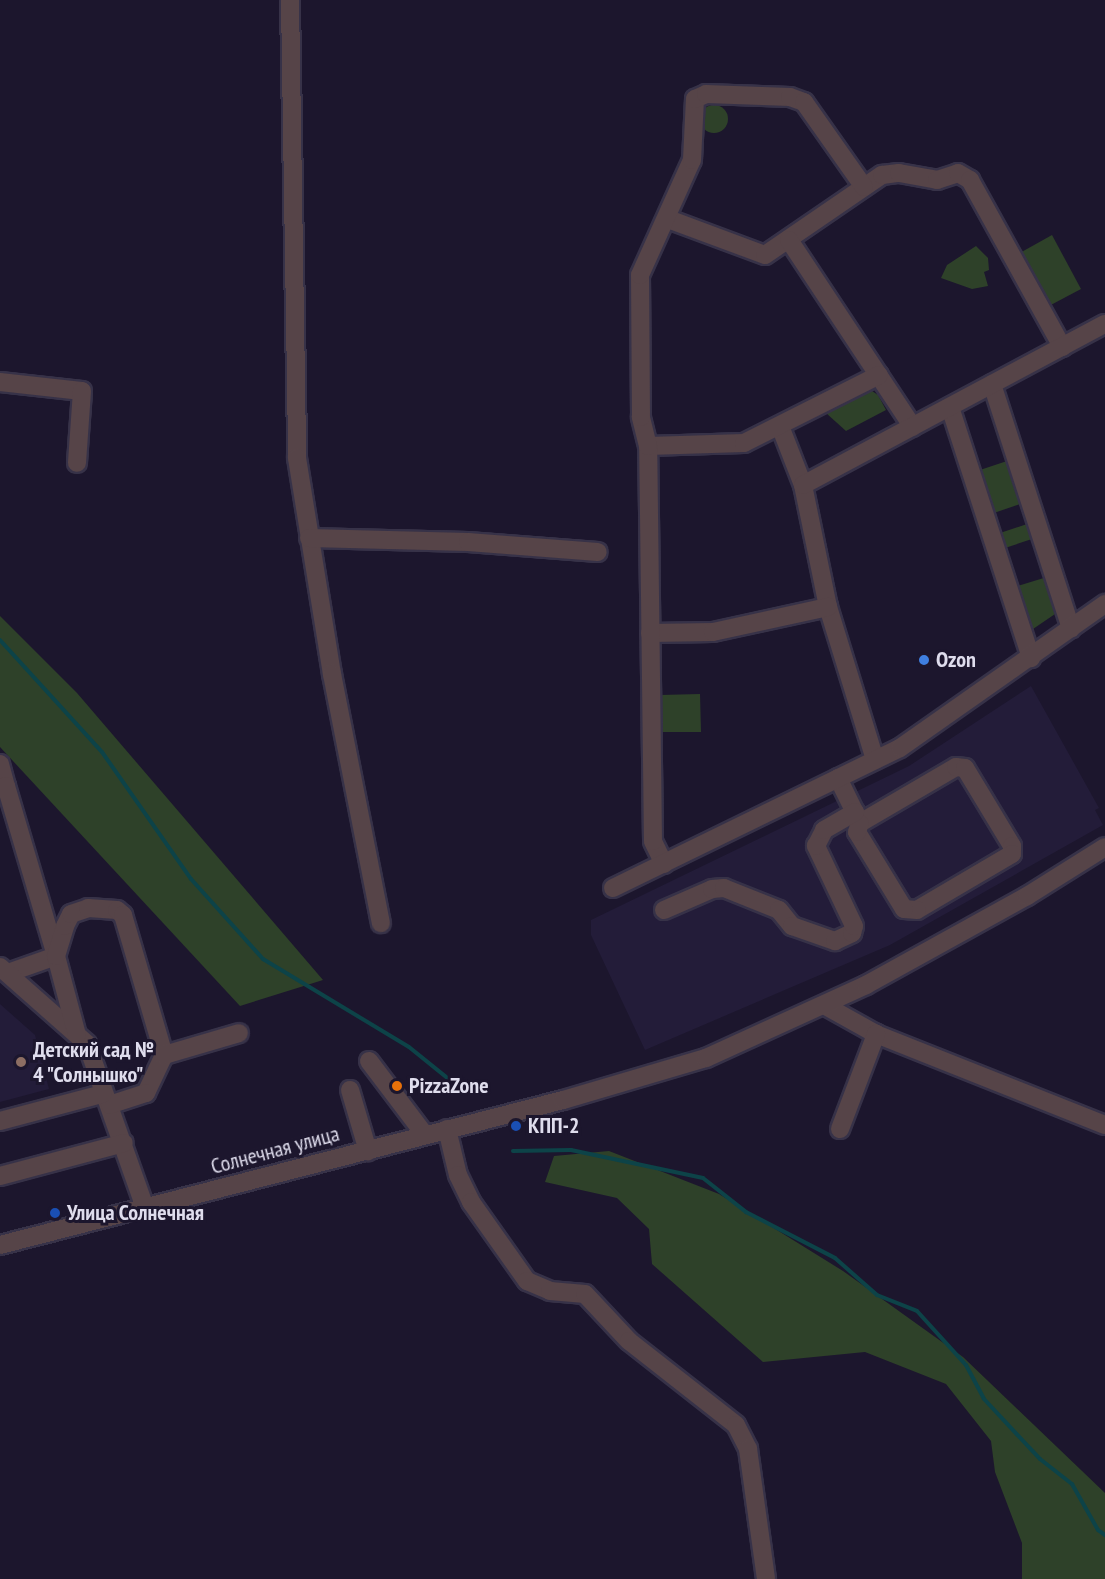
<!DOCTYPE html>
<meta charset="utf-8">
<style>
body{margin:0}
#map{position:relative;width:1105px;height:1579px;overflow:hidden;background:#1c162d;font-family:"PT Sans Narrow",sans-serif}
div>[style]{position:absolute}
.built>*{inset:0;background:#231c39}
.green>*{inset:0;background:#2e4129}
.round{border-radius:50%}
.stream>*{height:4px;margin:-2px;padding:0 2px;transform-origin:2px;border-radius:2px;background:#0d4348}
.roads{filter:drop-shadow(2px 0 #373248) drop-shadow(-2px 0 #373248) drop-shadow(0 2px #373248) drop-shadow(0 -2px #373248)}
.minor>*{height:18px;margin:-9px;padding:0 9px;transform-origin:9px;border-radius:9px;background:#564448}
.dots>*{width:16px;height:16px;translate:-50% -50%;box-sizing:border-box;border:3px solid #1c162d;border-radius:50%}
span{translate:-50% -50%;white-space:nowrap;text-align:center;line-height:1.15;-webkit-text-stroke:6px #1c162d;paint-order:stroke}
.poi-label{font-size:22px;color:#dfdded;font-weight:700}
.left{translate:0 -50%;text-align:left}
.street-label{font-size:22px;color:#dfdded}
</style>
<div id="map">
<div class="built">
<i style="clip-path:polygon(1031px 686px,1099px 808px,1095px 810px,1103px 825px,890px 945px,645px 1050px,591px 935px,591px 920px,909px 766px)"></i>
<i style="clip-path:polygon(0 1004px,35px 1035px,49px 1089px,0 1102px)"></i>
</div>
<div class="green">
<i class="round" style="left:700px;top:105px;width:28px;height:28px"></i>
<i style="clip-path:polygon(1052px 235px,1081px 289px,1047px 307px,1018px 254px)"></i>
<i style="clip-path:polygon(976px 246px,988px 258px,989px 270px,984px 272px,988px 286px,972px 289px,941px 278px,947px 265px)"></i>
<i style="clip-path:polygon(872px 391px,878px 395px,886px 410px,846px 431px,826px 413px)"></i>
<i style="clip-path:polygon(1010px 460px,1023px 503px,991px 514px,977px 471px)"></i>
<i style="clip-path:polygon(1030px 523px,1035px 538px,1002px 549px,997px 534px)"></i>
<i style="clip-path:polygon(1047px 577px,1058px 612px,1033px 629px,1026px 625px,1014px 587px)"></i>
<i style="clip-path:polygon(0 616px,77px 693px,323px 980px,240px 1006px,0 747px)"></i>
<i style="clip-path:polygon(700px 694px,701px 732px,661px 732px,660px 695px)"></i>
<i style="clip-path:polygon(609px 1151px,719px 1194px,843px 1271px,963px 1357px,1105px 1493px,1105px 1579px,1022px 1579px,1022px 1543px,995px 1472px,991px 1441px,946px 1384px,865px 1352px,763px 1362px,652px 1264px,649px 1229px,617px 1198px,545px 1182px,554px 1156px)"></i>
</div>
<div class="stream">
<i style="left:0;top:640px;width:151px;rotate:47.7deg"></i>
<i style="left:102px;top:752px;width:155px;rotate:55deg"></i>
<i style="left:191px;top:879px;width:108px;rotate:48deg"></i>
<i style="left:263px;top:959px;width:170px;rotate:31.1deg"></i>
<i style="left:409px;top:1047px;width:73px;rotate:38.9deg"></i>
<i style="left:513px;top:1151px;width:58px;rotate:-1deg"></i>
<i style="left:571px;top:1150px;width:135px;rotate:12deg"></i>
<i style="left:703px;top:1178px;width:55px;rotate:38.3deg"></i>
<i style="left:746px;top:1212px;width:100px;rotate:27.3deg"></i>
<i style="left:835px;top:1258px;width:56px;rotate:41.4deg"></i>
<i style="left:877px;top:1295px;width:43px;rotate:21.8deg"></i>
<i style="left:917px;top:1311px;width:73px;rotate:47.8deg"></i>
<i style="left:966px;top:1365px;width:38px;rotate:62deg"></i>
<i style="left:984px;top:1399px;width:82px;rotate:47deg"></i>
<i style="left:1040px;top:1459px;width:41px;rotate:38deg"></i>
<i style="left:1072px;top:1484px;width:53px;rotate:60.5deg"></i>
<i style="left:1098px;top:1530px;width:9px;rotate:36deg"></i>
</div>
<div class="roads">
<div class="minor">
<i style="left:290px;top:0;width:458px;rotate:89.1deg"></i>
<i style="left:297px;top:458px;width:219px;rotate:80.8deg"></i>
<i style="left:332px;top:674px;width:254px;rotate:78.9deg"></i>
<i style="left:668px;top:219px;width:103px;rotate:20.4deg"></i>
<i style="left:765px;top:255px;width:142px;rotate:-34.4deg"></i>
<i style="left:882px;top:175px;width:17px;rotate:-7deg"></i>
<i style="left:899px;top:173px;width:39px;rotate:10deg"></i>
<i style="left:937px;top:180px;width:22px;rotate:-18deg"></i>
<i style="left:958px;top:173px;width:14px;rotate:30deg"></i>
<i style="left:970px;top:180px;width:191px;rotate:61.1deg"></i>
<i style="left:789px;top:240px;width:224px;rotate:56.5deg"></i>
<i style="left:0;top:382px;width:82px;rotate:6.3deg"></i>
<i style="left:82px;top:391px;width:72px;rotate:94deg"></i>
<i style="left:992px;top:384px;width:257px;rotate:72.1deg"></i>
<i style="left:950px;top:407px;width:264px;rotate:72.1deg"></i>
<i style="left:780px;top:426px;width:63px;rotate:68.7deg"></i>
<i style="left:803px;top:485px;width:125px;rotate:78.4deg"></i>
<i style="left:828px;top:607px;width:160px;rotate:72.9deg"></i>
<i style="left:648px;top:446px;width:96px;rotate:-1.8deg"></i>
<i style="left:744px;top:443px;width:151px;rotate:-26.7deg"></i>
<i style="left:803px;top:485px;width:342px;rotate:-28.1deg"></i>
<i style="left:309px;top:538px;width:159px;rotate:1.4deg"></i>
<i style="left:468px;top:542px;width:130px;rotate:4.4deg"></i>
<i style="left:650px;top:633px;width:63px;rotate:-0.9deg"></i>
<i style="left:713px;top:632px;width:118px;rotate:-12.3deg"></i>
<i style="left:0;top:764px;width:23px;rotate:75deg"></i>
<i style="left:6px;top:786px;width:6px;rotate:162deg"></i>
<i style="left:838px;top:778px;width:50px;rotate:63.9deg"></i>
<i style="left:860px;top:823px;width:111px;rotate:-30.3deg"></i>
<i style="left:956px;top:767px;width:9px;rotate:6deg"></i>
<i style="left:965px;top:768px;width:91px;rotate:58.9deg"></i>
<i style="left:1012px;top:846px;width:8px;rotate:90deg"></i>
<i style="left:1012px;top:854px;width:110px;rotate:149.5deg"></i>
<i style="left:917px;top:910px;width:13px;rotate:-176deg"></i>
<i style="left:904px;top:909px;width:90px;rotate:-121.4deg"></i>
<i style="left:857px;top:832px;width:9px;rotate:-72deg"></i>
<i style="left:6px;top:786px;width:177px;rotate:73.6deg"></i>
<i style="left:56px;top:956px;width:51px;rotate:160.5deg"></i>
<i style="left:664px;top:864px;width:25px;rotate:-116deg"></i>
<i style="left:653px;top:841px;width:395px;rotate:-90.7deg"></i>
<i style="left:648px;top:446px;width:30px;rotate:-104deg"></i>
<i style="left:641px;top:417px;width:142px;rotate:-90.4deg"></i>
<i style="left:640px;top:275px;width:126px;rotate:-65.7deg"></i>
<i style="left:692px;top:160px;width:61px;rotate:-87.2deg"></i>
<i style="left:695px;top:99px;width:12px;rotate:-24deg"></i>
<i style="left:706px;top:94px;width:84px;rotate:2deg"></i>
<i style="left:790px;top:97px;width:15px;rotate:20deg"></i>
<i style="left:804px;top:102px;width:104px;rotate:54.8deg"></i>
<i style="left:613px;top:888px;width:319px;rotate:-26deg"></i>
<i style="left:900px;top:748px;width:251px;rotate:-35.1deg"></i>
<i style="left:664px;top:910px;width:52px;rotate:-23.6deg"></i>
<i style="left:712px;top:889px;width:12px;rotate:-5deg"></i>
<i style="left:724px;top:888px;width:59px;rotate:21.8deg"></i>
<i style="left:779px;top:910px;width:21px;rotate:51deg"></i>
<i style="left:792px;top:926px;width:46px;rotate:19.2deg"></i>
<i style="left:835px;top:941px;width:19px;rotate:-25deg"></i>
<i style="left:852px;top:933px;width:7px;rotate:-74deg"></i>
<i style="left:854px;top:926px;width:89px;rotate:-115.4deg"></i>
<i style="left:816px;top:846px;width:18px;rotate:-63deg"></i>
<i style="left:824px;top:830px;width:36px;rotate:-30deg"></i>
<i style="left:0;top:967px;width:116px;rotate:41.5deg"></i>
<i style="left:87px;top:1044px;width:174px;rotate:70.5deg"></i>
<i style="left:824px;top:1005px;width:60px;rotate:29.1deg"></i>
<i style="left:876px;top:1034px;width:246px;rotate:21.7deg"></i>
<i style="left:77px;top:1035px;width:82px;rotate:-104.9deg"></i>
<i style="left:56px;top:956px;width:31px;rotate:-73deg"></i>
<i style="left:65px;top:926px;width:13px;rotate:-63deg"></i>
<i style="left:71px;top:914px;width:18px;rotate:-19deg"></i>
<i style="left:88px;top:908px;width:29px;rotate:4deg"></i>
<i style="left:117px;top:910px;width:8px;rotate:40deg"></i>
<i style="left:123px;top:915px;width:146px;rotate:73.7deg"></i>
<i style="left:164px;top:1055px;width:42px;rotate:115.3deg"></i>
<i style="left:146px;top:1093px;width:38px;rotate:162deg"></i>
<i style="left:164px;top:1055px;width:78px;rotate:-16.3deg"></i>
<i style="left:369px;top:1061px;width:93px;rotate:52.9deg"></i>
<i style="left:350px;top:1090px;width:64px;rotate:73.6deg"></i>
<i style="left:0;top:1121px;width:106px;rotate:-14.8deg"></i>
<i style="left:447px;top:1129px;width:47px;rotate:76.6deg"></i>
<i style="left:458px;top:1175px;width:30px;rotate:64deg"></i>
<i style="left:471px;top:1202px;width:97px;rotate:54.7deg"></i>
<i style="left:527px;top:1281px;width:25px;rotate:23deg"></i>
<i style="left:550px;top:1291px;width:35px;rotate:5deg"></i>
<i style="left:585px;top:1294px;width:64px;rotate:46.9deg"></i>
<i style="left:629px;top:1341px;width:136px;rotate:38.1deg"></i>
<i style="left:736px;top:1425px;width:27px;rotate:63deg"></i>
<i style="left:748px;top:1449px;width:131px;rotate:82.1deg"></i>
<i style="left:840px;top:1129px;width:102px;rotate:-69.2deg"></i>
<i style="left:0;top:1176px;width:128px;rotate:-14.9deg"></i>
<i style="left:0;top:1245px;width:581px;rotate:-14.44deg"></i>
<i style="left:563px;top:1100px;width:149px;rotate:-16.4deg"></i>
<i style="left:706px;top:1058px;width:176px;rotate:-24.5deg"></i>
<i style="left:866px;top:985px;width:184px;rotate:-28.9deg"></i>
<i style="left:1027px;top:896px;width:92px;rotate:-32.1deg"></i>
</div>
</div>
<div class="dots">
<i style="left:924px;top:660px;background:#3f7fe0"></i>
<i style="left:21px;top:1062px;background:#8d6e63"></i>
<i style="left:397px;top:1086px;background:#e8710a"></i>
<i style="left:516px;top:1126px;background:#1a4fb4"></i>
<i style="left:55px;top:1213px;background:#1a4fb4"></i>
</div>
<div class="poi-label">
<span class="left" style="left:936px;top:660px">Ozon</span>
<span class="left" style="left:33px;top:1062px">Детский сад №<br>4 "Солнышко"</span>
<span class="left" style="left:409px;top:1086px">PizzaZone</span>
<span class="left" style="left:528px;top:1126px">КПП-2</span>
<span class="left" style="left:67px;top:1213px">Улица Солнечная</span>
</div>
<div class="street-label">
<span style="left:275px;top:1150px;rotate:-15deg">Солнечная улица</span>
</div>
</div>
